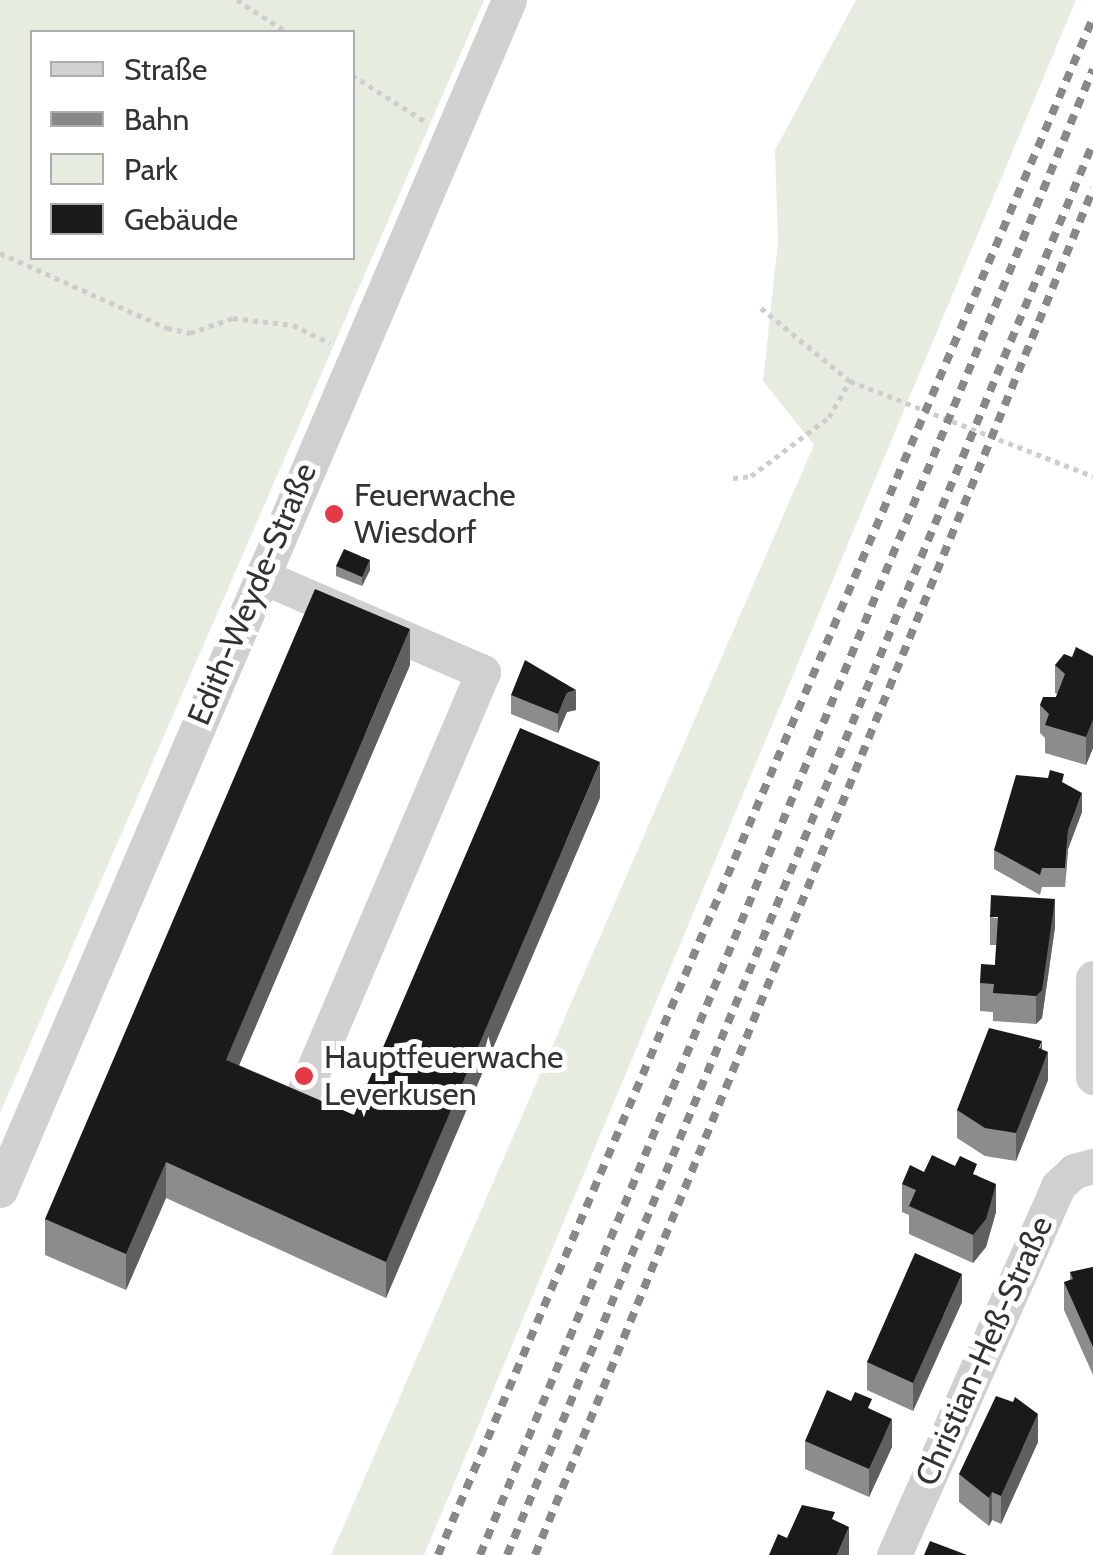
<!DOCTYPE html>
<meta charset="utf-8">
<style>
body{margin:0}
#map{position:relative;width:1093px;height:1555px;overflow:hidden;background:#fff;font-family:Cabin,sans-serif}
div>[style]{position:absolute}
.green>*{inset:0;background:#e6ecdf}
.path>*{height:5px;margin-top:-2.5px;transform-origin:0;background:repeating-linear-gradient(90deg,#cdcdcd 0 5px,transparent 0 10px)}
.minor>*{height:35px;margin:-17.5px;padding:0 17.5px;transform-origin:17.5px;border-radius:17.5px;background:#d0d0d0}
.rail>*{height:8px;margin-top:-4px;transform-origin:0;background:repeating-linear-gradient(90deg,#888 0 10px,transparent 0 18px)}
.wall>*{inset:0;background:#8c8c8c}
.shaded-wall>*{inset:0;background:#5f5f5f}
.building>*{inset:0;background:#1a1a1a}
.dots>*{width:28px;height:28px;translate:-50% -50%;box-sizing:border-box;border:5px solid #fff;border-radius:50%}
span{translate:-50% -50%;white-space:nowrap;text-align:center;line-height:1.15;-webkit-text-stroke:10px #fff;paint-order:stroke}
.poi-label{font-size:32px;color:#333}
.left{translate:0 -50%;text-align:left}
.street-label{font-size:32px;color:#333}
.legend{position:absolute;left:30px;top:30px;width:325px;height:230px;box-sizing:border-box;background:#fff;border:2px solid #adadad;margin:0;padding:12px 18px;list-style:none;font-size:30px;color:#333}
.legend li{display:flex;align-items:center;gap:20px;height:50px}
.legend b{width:50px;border:2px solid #adadad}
</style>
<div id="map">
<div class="green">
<i style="clip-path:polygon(evenodd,0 0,484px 0,0 1113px,0 0,32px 32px,352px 32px,352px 258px,32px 258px,32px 32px)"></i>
<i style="clip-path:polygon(856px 0,1076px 0,424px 1555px,331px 1555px,814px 445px,763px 381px,778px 243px,775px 150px)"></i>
</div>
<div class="path">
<i style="left:237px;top:0;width:59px;rotate:32.6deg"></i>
<i style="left:352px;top:75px;width:88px;rotate:32.4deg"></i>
<i style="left:0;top:253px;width:183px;rotate:24.2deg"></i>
<i style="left:167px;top:328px;width:24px;rotate:12deg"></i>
<i style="left:190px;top:333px;width:46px;rotate:-19.2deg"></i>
<i style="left:233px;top:318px;width:60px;rotate:6.7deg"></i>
<i style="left:293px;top:325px;width:41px;rotate:25.9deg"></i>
<i style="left:761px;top:308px;width:115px;rotate:39.4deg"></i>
<i style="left:850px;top:381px;width:261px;rotate:21.4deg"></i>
<i style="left:733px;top:478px;width:18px;rotate:-6deg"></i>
<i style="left:751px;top:476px;width:98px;rotate:-37.1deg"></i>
<i style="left:829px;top:417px;width:42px;rotate:-59.7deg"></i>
</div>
<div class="minor">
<i style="left:261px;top:576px;width:242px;rotate:23.4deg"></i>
<i style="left:483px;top:672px;width:477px;rotate:113.1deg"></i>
<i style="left:1093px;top:978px;width:99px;rotate:90deg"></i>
<i style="left:0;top:1190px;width:1294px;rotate:-66.84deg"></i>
<i style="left:894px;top:1555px;width:404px;rotate:-66deg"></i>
<i style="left:1058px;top:1186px;width:22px;rotate:-43deg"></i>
<i style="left:1074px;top:1171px;width:20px;rotate:-15deg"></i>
</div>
<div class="rail">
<i style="left:438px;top:1555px;width:1671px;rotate:-66.92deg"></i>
<i style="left:480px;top:1555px;width:1607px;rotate:-67.58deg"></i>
<i style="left:507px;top:1555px;width:1529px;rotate:-67.46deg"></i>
<i style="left:535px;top:1555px;width:1476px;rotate:-67.78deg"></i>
</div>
<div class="wall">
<i style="clip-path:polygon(336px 566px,370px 570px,362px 586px,336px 576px)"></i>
<i style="clip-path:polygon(1093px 656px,1093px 748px,1086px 765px,1045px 753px,1045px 738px,1040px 733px,1040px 705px,1056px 697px,1057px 694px,1055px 693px,1055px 665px,1072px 657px)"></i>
<i style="clip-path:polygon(410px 665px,239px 1065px,354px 1115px,600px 798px,386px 1298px,166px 1198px,126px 1290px,45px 1255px,45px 1219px)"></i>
<i style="clip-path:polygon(511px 695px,576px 710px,567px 712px,558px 733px,511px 714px)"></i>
<i style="clip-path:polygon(1064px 783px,1082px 812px,1068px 849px,1065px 887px,1042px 887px,1040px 895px,994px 869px,994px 850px)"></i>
<i style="clip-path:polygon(990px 917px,1055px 927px,1042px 1018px,1036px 1024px,993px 1021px,993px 1012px,980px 1011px,980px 983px,995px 965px,996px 945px,990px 945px)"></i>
<i style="clip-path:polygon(1042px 1049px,1048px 1080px,1016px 1161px,985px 1156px,957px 1138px,957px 1110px)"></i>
<i style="clip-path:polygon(924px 1172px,977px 1175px,996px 1212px,986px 1247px,973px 1263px,909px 1234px,909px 1215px,902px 1212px,902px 1184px)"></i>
<i style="clip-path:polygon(1093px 1267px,1093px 1375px,1064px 1310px,1064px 1282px,1070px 1280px,1070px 1272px)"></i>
<i style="clip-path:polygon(962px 1302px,913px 1411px,867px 1390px,867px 1362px)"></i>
<i style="clip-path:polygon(872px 1410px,892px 1447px,869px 1497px,805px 1469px,805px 1441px)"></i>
<i style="clip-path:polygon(1038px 1442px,1001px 1524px,992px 1520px,989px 1526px,959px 1502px,959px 1474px)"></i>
</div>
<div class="shaded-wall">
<i style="clip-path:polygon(370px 560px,370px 570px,362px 586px,362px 577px)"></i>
<i style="clip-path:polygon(410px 629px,410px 665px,226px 1096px,226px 1060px)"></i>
<i style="clip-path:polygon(576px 690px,576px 710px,567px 712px,558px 733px,558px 714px,567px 693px)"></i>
<i style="clip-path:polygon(1093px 720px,1093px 748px,1086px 765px,1086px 737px)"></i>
<i style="clip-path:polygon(600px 762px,600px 798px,386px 1298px,386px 1262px)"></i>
<i style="clip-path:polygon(1082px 793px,1082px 812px,1068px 849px,1065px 887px,1068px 830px)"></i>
<i style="clip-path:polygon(1055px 899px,1055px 927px,1042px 1018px,1036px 1024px,1036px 996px)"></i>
<i style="clip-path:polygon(1042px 1041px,1042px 1067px,1048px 1052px,1048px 1080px,1016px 1161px,1016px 1133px)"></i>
<i style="clip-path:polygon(166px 1162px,166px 1198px,126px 1290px,126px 1254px)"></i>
<i style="clip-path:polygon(996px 1184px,996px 1212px,986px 1247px,973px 1263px,973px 1235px)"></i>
<i style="clip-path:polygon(962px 1274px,962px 1302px,913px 1411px,913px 1383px)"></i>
<i style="clip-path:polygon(1038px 1414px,1038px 1442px,1001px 1524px,1001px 1496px)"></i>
<i style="clip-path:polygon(892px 1419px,892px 1447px,869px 1497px,869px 1469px)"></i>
<i style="clip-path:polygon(992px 1492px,992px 1520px,989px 1526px,989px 1498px)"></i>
<i style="clip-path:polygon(849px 1527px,849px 1555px,837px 1555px)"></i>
</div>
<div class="building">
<i style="clip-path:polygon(344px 549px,370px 560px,362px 577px,336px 566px)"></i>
<i style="clip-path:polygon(315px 589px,410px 629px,226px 1060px,354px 1115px,520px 728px,600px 762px,386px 1262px,166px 1162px,126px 1254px,45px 1219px)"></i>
<i style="clip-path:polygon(1076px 647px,1093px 656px,1093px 720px,1086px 737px,1045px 725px,1049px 714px,1040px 705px,1043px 697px,1056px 697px,1065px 674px,1055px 665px,1064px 654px,1072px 657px)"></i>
<i style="clip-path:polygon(525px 660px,576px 690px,567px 693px,558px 714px,511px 695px)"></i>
<i style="clip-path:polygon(1050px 770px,1064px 774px,1062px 782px,1082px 793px,1068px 830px,1065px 868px,1042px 868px,1040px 875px,994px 850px,1016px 775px,1048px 778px)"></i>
<i style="clip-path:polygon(991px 895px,1055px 899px,1042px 990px,1036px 996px,993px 993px,994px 984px,980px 983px,981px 964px,995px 965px,998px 917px,990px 917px)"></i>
<i style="clip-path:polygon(989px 1028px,1042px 1041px,1039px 1048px,1048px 1052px,1016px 1133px,985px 1128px,957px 1110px)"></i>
<i style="clip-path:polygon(932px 1155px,955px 1166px,960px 1156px,977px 1164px,973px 1174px,996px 1184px,986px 1219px,973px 1235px,909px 1206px,916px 1190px,902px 1184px,910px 1165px,924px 1172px)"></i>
<i style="clip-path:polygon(915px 1253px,962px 1274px,913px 1383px,867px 1362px)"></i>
<i style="clip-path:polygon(1093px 1267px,1093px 1347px,1064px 1282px,1073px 1279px,1070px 1272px)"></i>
<i style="clip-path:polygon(827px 1390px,851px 1401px,855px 1392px,872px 1399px,868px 1408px,892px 1419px,869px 1469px,805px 1441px)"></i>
<i style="clip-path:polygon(996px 1396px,1013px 1402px,1015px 1397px,1038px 1414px,1001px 1496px,992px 1492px,989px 1498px,959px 1474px)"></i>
<i style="clip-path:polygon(802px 1505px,835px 1512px,832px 1519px,849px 1527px,837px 1555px,769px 1555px,778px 1534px,787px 1538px)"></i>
<i style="clip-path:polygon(930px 1541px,967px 1555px,924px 1555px)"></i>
</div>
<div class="dots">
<i style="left:334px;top:514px;background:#e63946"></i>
<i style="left:304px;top:1076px;background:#e63946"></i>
</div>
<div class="poi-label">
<span class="left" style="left:354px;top:514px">Feuerwache<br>Wiesdorf</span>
<span class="left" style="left:324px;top:1076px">Hauptfeuerwache<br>Leverkusen</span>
</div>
<div class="street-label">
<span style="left:252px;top:594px;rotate:-67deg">Edith-Weyde-Straße</span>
<span style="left:984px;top:1351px;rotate:-66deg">Christian-Heß-Straße</span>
</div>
<ul class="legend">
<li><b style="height:12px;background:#d0d0d0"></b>Straße</li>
<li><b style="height:12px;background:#888"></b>Bahn</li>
<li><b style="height:28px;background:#e6ecdf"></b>Park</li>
<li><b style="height:28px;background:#1a1a1a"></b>Gebäude</li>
</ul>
</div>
